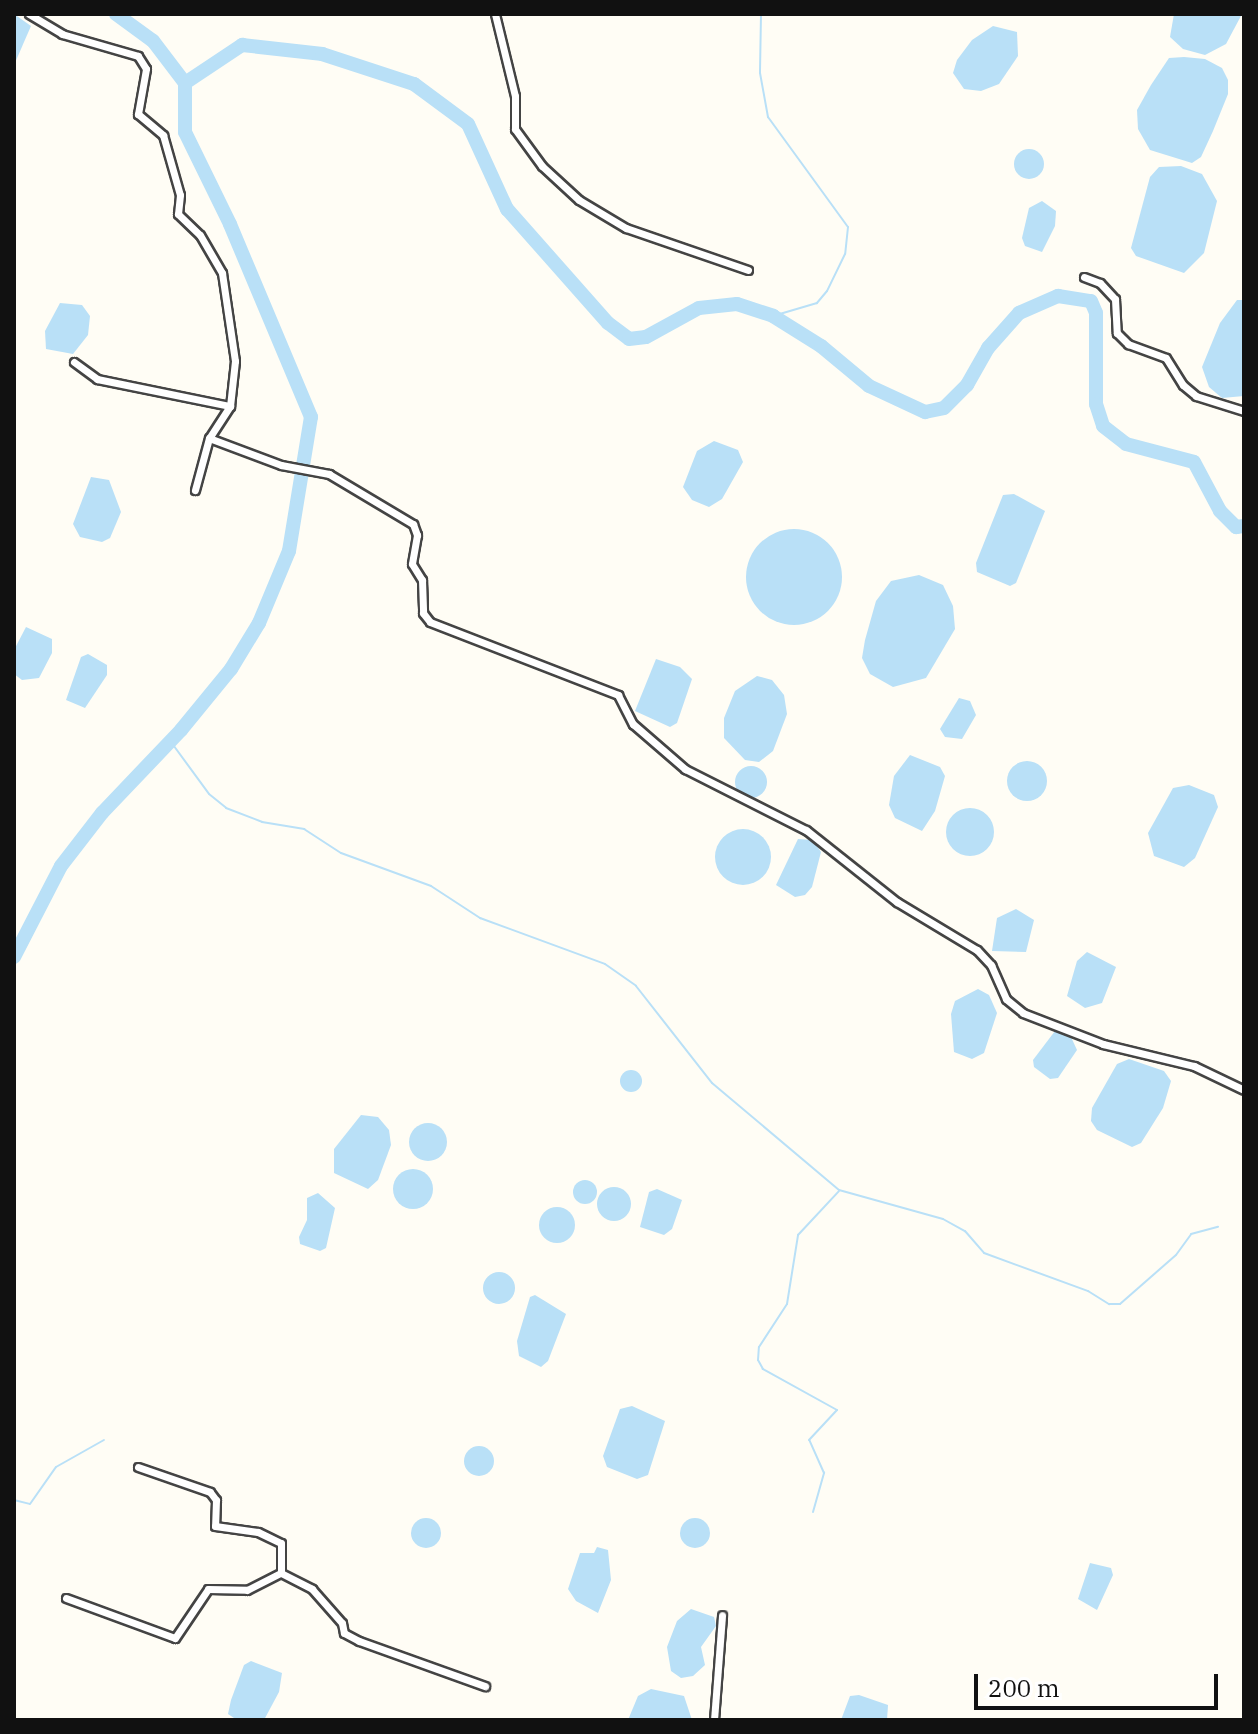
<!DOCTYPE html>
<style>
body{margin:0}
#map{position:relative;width:1258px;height:1734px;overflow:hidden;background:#fffdf5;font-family:"IBM Plex Serif",serif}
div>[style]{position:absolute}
.water>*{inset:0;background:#b9e0f7}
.round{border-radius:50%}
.stream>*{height:2px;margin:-1px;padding:0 1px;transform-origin:1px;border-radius:1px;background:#b9e0f7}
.river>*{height:14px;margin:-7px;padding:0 7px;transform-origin:7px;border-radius:7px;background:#b9e0f7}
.roads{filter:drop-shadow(2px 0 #444) drop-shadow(-2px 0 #444) drop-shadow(0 2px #444) drop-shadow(0 -2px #444)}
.street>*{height:7px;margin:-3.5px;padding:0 3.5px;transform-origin:3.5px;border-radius:3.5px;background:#fff}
span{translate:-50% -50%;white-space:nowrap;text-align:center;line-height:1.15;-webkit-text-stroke:8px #fff;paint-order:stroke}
.frame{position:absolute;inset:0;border:16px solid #111;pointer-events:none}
.scale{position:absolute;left:974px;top:1674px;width:244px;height:36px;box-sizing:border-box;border:4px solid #111;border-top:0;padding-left:10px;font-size:24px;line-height:28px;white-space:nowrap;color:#111;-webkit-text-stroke:6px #fff;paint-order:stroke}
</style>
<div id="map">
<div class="water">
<i style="clip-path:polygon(14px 14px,31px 26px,14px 65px)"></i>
<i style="clip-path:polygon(1174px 14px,1242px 14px,1226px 44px,1205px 55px,1183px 49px,1170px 37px)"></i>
<i style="clip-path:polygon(993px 26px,1017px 32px,1018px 56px,999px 84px,981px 91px,964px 89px,953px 73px,957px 60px,972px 40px)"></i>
<i style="clip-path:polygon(1184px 57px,1205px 59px,1222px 68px,1228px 80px,1228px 94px,1213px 131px,1201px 157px,1192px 163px,1150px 150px,1138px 129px,1137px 110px,1151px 85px,1169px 58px)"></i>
<i class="round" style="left:1014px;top:149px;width:30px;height:30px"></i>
<i style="clip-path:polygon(1181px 166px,1202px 174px,1217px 201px,1204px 253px,1184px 273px,1136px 256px,1131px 248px,1150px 177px,1159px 167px)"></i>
<i style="clip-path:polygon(1042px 201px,1056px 211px,1055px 226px,1042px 252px,1025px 246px,1022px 238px,1029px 208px)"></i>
<i style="clip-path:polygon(1237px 300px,1244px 300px,1244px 396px,1222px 398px,1209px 387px,1202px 367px,1220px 323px)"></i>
<i style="clip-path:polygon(60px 303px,82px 305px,90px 316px,88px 335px,73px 354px,46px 349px,45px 331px)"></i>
<i style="clip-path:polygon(714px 441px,738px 450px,743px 462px,722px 499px,709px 507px,692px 500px,683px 487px,697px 451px)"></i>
<i style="clip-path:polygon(91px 477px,109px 480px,121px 512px,110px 538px,102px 542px,80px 537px,73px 524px)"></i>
<i style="clip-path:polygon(1014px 494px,1045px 511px,1016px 583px,1010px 586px,977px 572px,976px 563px,1003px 495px)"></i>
<i class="round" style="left:746px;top:529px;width:96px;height:96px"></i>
<i style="clip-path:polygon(919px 575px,943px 585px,953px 606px,955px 629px,926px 678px,893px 687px,870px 674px,862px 658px,865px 640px,876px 601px,891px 581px)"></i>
<i style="clip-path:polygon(26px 627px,52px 639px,52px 653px,39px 678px,22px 680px,14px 674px,14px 650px)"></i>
<i style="clip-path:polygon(88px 654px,107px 665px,107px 675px,85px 708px,66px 700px,81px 657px)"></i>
<i style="clip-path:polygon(656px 659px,680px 667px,692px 679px,677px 723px,670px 727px,635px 711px)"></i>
<i style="clip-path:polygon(757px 676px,772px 680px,784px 695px,787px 714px,773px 751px,759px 762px,745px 760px,724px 738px,724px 718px,735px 691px)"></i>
<i style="clip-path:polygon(959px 698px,970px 701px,976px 715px,962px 739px,945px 737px,940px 729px)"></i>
<i style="clip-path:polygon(910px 755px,940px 767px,945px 776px,935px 811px,922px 831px,895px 818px,889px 805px,894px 776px)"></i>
<i class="round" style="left:1007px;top:761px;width:40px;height:40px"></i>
<i class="round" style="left:735px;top:766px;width:32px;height:32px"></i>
<i style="clip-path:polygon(1189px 785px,1214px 795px,1218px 807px,1195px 858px,1184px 867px,1154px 856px,1148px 833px,1173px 788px)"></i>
<i class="round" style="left:946px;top:808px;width:48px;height:48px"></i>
<i class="round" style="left:715px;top:829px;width:56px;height:56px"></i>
<i style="clip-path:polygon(798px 839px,813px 840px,821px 852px,812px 887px,805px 895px,795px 897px,776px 885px)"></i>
<i style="clip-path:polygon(1016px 909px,1034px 920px,1026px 952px,992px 951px,997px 918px)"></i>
<i style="clip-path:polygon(1087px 952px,1116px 967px,1102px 1003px,1085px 1008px,1067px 996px,1077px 961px)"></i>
<i style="clip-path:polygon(978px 989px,989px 995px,997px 1013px,984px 1053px,972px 1059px,954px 1052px,951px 1014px,955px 1001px)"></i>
<i style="clip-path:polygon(1055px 1031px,1071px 1037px,1077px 1050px,1058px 1078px,1050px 1079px,1034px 1067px,1033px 1060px)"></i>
<i style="clip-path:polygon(1129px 1059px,1164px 1071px,1171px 1081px,1163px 1108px,1141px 1143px,1132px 1147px,1097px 1130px,1091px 1121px,1092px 1108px,1117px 1064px)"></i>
<i class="round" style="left:620px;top:1070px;width:22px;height:22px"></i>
<i style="clip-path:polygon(361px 1115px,378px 1117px,389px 1130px,391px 1145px,378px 1180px,368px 1189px,334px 1173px,334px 1149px)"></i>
<i class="round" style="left:409px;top:1123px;width:38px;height:38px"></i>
<i class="round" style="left:393px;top:1169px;width:40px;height:40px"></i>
<i class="round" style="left:573px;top:1180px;width:24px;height:24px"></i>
<i class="round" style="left:597px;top:1187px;width:34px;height:34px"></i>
<i style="clip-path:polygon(657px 1189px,682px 1200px,672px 1229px,664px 1235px,640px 1227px,649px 1192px)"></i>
<i style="clip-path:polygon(318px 1193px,335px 1208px,326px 1248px,320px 1251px,300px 1244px,299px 1237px,307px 1220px,307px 1198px)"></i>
<i class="round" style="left:539px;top:1207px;width:36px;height:36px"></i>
<i class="round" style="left:483px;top:1272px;width:32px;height:32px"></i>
<i style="clip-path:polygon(535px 1295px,566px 1314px,548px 1361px,541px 1367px,519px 1356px,517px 1341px,530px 1297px)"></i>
<i style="clip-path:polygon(632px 1406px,665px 1421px,648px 1475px,637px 1479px,607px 1467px,603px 1456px,620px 1409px)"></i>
<i class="round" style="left:464px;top:1446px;width:30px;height:30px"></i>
<i class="round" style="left:411px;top:1518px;width:30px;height:30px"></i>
<i class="round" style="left:680px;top:1518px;width:30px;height:30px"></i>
<i style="clip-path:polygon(597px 1547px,608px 1550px,611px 1580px,598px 1613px,576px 1601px,568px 1589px,580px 1553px,594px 1553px)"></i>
<i style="clip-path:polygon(1090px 1563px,1111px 1568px,1113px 1575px,1097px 1610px,1078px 1599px)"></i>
<i style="clip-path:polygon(691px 1609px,714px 1617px,716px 1626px,701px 1647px,705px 1665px,693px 1676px,681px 1678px,671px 1671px,667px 1647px,677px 1621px)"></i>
<i style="clip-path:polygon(251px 1661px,282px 1673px,279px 1692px,264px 1720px,237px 1720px,228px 1714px,231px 1700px,244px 1665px)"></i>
<i style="clip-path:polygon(651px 1689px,684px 1696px,692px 1720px,628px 1720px,638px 1696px)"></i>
<i style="clip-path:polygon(859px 1695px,888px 1705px,887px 1720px,841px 1720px,850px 1696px)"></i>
</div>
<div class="stream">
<i style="left:761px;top:14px;width:59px;rotate:91deg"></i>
<i style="left:760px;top:73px;width:45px;rotate:79.7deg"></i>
<i style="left:768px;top:117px;width:136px;rotate:54deg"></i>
<i style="left:848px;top:227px;width:27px;rotate:96deg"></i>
<i style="left:845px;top:254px;width:41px;rotate:115.9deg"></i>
<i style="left:827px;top:291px;width:16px;rotate:130deg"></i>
<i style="left:817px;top:303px;width:46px;rotate:163.5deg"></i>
<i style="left:171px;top:742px;width:64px;rotate:53.8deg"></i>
<i style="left:209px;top:794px;width:22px;rotate:39deg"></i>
<i style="left:226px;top:808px;width:39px;rotate:21deg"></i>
<i style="left:262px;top:822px;width:43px;rotate:9.5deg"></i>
<i style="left:304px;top:829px;width:44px;rotate:33deg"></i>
<i style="left:341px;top:853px;width:96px;rotate:20.1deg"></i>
<i style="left:431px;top:886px;width:59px;rotate:33.1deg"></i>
<i style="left:480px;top:918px;width:133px;rotate:20.2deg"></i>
<i style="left:605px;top:964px;width:38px;rotate:35deg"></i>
<i style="left:636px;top:986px;width:123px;rotate:51.9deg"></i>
<i style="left:712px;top:1083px;width:166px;rotate:40.1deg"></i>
<i style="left:839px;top:1190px;width:108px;rotate:15.6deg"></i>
<i style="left:943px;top:1219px;width:25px;rotate:29deg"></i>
<i style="left:965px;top:1231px;width:29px;rotate:49deg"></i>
<i style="left:984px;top:1253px;width:111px;rotate:20.1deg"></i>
<i style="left:1088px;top:1291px;width:25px;rotate:32deg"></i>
<i style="left:1109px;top:1304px;width:11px"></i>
<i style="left:1120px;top:1304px;width:74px;rotate:-41.2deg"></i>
<i style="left:1176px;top:1255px;width:26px;rotate:-54deg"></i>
<i style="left:1191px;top:1234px;width:28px;rotate:-15deg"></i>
<i style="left:14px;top:1500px;width:16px;rotate:14deg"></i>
<i style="left:30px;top:1504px;width:45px;rotate:-54.9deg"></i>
<i style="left:56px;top:1467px;width:55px;rotate:-29.4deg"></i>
<i style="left:813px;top:1512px;width:41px;rotate:-74.2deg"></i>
<i style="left:824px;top:1473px;width:36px;rotate:-114deg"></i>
<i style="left:809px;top:1440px;width:41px;rotate:-47deg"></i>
<i style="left:837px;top:1410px;width:85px;rotate:-151deg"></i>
<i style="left:763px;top:1369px;width:10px;rotate:-119deg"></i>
<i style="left:758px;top:1360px;width:13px;rotate:-86deg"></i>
<i style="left:759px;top:1347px;width:51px;rotate:-56.9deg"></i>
<i style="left:787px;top:1304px;width:70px;rotate:-80.9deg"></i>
<i style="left:798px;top:1235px;width:60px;rotate:-47deg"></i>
</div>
<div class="river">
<i style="left:185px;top:83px;width:69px;rotate:-33.7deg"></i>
<i style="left:242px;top:45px;width:81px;rotate:6.4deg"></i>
<i style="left:322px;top:54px;width:97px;rotate:18.1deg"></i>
<i style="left:414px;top:84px;width:67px;rotate:36.5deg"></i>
<i style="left:468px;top:124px;width:94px;rotate:65.4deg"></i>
<i style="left:507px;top:209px;width:152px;rotate:48.5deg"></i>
<i style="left:608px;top:323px;width:26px;rotate:37deg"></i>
<i style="left:629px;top:339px;width:17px;rotate:-7deg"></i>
<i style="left:646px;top:337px;width:60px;rotate:-28.7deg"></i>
<i style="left:699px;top:308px;width:38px;rotate:-6deg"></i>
<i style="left:737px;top:304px;width:38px;rotate:18deg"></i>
<i style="left:773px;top:316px;width:57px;rotate:32deg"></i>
<i style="left:821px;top:346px;width:62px;rotate:39.8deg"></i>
<i style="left:869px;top:386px;width:62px;rotate:24.9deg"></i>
<i style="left:925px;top:412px;width:19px;rotate:-12deg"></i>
<i style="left:944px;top:408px;width:33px;rotate:-45deg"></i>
<i style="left:967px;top:385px;width:43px;rotate:-60.4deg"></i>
<i style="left:988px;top:348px;width:47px;rotate:-48.5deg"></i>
<i style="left:1019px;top:313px;width:43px;rotate:-23.6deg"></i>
<i style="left:1058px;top:296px;width:33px;rotate:9deg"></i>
<i style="left:1091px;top:301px;width:13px;rotate:67deg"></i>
<i style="left:1096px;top:313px;width:91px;rotate:90deg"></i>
<i style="left:1096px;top:404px;width:23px;rotate:72deg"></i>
<i style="left:1103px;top:426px;width:29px;rotate:38deg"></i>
<i style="left:1126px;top:444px;width:70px;rotate:14.8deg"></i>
<i style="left:1194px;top:462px;width:55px;rotate:62deg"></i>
<i style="left:1220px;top:511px;width:23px;rotate:45deg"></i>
<i style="left:1236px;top:527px;width:8px;rotate:-7deg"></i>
<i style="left:14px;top:957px;width:102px;rotate:-62.7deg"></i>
<i style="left:61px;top:866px;width:67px;rotate:-52.3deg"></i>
<i style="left:102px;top:813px;width:115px;rotate:-46.4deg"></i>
<i style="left:181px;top:730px;width:79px;rotate:-50.7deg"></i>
<i style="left:231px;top:669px;width:54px;rotate:-58.7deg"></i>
<i style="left:259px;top:623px;width:78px;rotate:-67.4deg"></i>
<i style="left:289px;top:551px;width:136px;rotate:-80.7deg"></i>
<i style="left:311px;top:417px;width:209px;rotate:-112.8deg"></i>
<i style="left:230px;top:224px;width:102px;rotate:-116.1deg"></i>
<i style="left:185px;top:132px;width:49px;rotate:-90deg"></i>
<i style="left:185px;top:83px;width:53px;rotate:-127.3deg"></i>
<i style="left:153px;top:41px;width:46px;rotate:-143.9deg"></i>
</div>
<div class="roads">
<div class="street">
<i style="left:29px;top:14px;width:39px;rotate:31deg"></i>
<i style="left:62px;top:34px;width:79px;rotate:16.1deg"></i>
<i style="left:138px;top:56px;width:15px;rotate:58deg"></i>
<i style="left:146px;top:69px;width:46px;rotate:100.1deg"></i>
<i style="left:138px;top:114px;width:33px;rotate:40deg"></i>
<i style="left:163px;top:135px;width:62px;rotate:74.2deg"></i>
<i style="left:180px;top:195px;width:19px;rotate:96deg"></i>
<i style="left:178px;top:214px;width:30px;rotate:44deg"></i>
<i style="left:200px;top:235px;width:44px;rotate:59.9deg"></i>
<i style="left:222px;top:273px;width:89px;rotate:81.6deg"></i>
<i style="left:235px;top:361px;width:45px;rotate:96.3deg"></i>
<i style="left:230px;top:406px;width:38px;rotate:123deg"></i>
<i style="left:209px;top:438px;width:54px;rotate:105.1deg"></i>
<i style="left:495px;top:14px;width:84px;rotate:76.3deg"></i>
<i style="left:515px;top:96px;width:33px;rotate:90deg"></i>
<i style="left:515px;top:129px;width:46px;rotate:53.9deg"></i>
<i style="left:542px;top:166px;width:50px;rotate:42.6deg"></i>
<i style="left:579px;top:200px;width:55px;rotate:30.8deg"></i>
<i style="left:626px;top:228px;width:129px;rotate:19deg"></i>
<i style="left:1084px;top:277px;width:17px;rotate:21deg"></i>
<i style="left:1100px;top:283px;width:22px;rotate:47deg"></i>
<i style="left:1115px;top:299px;width:34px;rotate:87deg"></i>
<i style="left:1117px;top:333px;width:16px;rotate:45deg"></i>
<i style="left:1128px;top:344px;width:40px;rotate:20.2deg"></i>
<i style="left:1166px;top:358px;width:32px;rotate:58deg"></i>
<i style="left:1183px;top:385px;width:17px;rotate:40deg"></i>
<i style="left:1196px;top:396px;width:50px;rotate:17.4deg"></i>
<i style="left:74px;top:362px;width:29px;rotate:36deg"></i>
<i style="left:97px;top:379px;width:136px;rotate:11.5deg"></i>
<i style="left:209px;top:438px;width:77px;rotate:20.6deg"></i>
<i style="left:281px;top:465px;width:49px;rotate:10.6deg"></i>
<i style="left:329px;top:474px;width:98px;rotate:30.8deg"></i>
<i style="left:413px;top:524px;width:12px;rotate:70deg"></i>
<i style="left:417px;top:535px;width:29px;rotate:100deg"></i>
<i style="left:412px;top:564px;width:19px;rotate:58deg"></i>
<i style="left:422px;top:580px;width:33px;rotate:88deg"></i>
<i style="left:423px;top:613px;width:11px;rotate:52deg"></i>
<i style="left:430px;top:622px;width:202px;rotate:21.2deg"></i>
<i style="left:618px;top:695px;width:33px;rotate:63deg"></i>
<i style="left:633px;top:724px;width:69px;rotate:40.9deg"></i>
<i style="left:685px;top:769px;width:136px;rotate:26.8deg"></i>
<i style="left:806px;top:830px;width:116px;rotate:38.4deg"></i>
<i style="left:897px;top:902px;width:93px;rotate:31deg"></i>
<i style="left:977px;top:950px;width:21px;rotate:47deg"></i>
<i style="left:991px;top:965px;width:37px;rotate:66deg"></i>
<i style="left:1006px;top:999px;width:22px;rotate:39deg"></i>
<i style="left:1023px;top:1013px;width:86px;rotate:21.2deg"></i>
<i style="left:1103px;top:1044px;width:94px;rotate:13.6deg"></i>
<i style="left:1194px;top:1066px;width:55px;rotate:25.6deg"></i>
<i style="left:138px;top:1467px;width:76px;rotate:19.1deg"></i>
<i style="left:210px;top:1492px;width:10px;rotate:53deg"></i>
<i style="left:216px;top:1500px;width:26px;rotate:92deg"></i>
<i style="left:215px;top:1526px;width:43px;rotate:7.9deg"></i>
<i style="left:258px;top:1532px;width:25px;rotate:26deg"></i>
<i style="left:281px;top:1543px;width:30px;rotate:90deg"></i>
<i style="left:66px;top:1598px;width:116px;rotate:20.2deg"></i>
<i style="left:175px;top:1638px;width:59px;rotate:-56deg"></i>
<i style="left:208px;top:1589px;width:39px;rotate:1deg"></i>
<i style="left:247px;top:1590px;width:38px;rotate:-27deg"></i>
<i style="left:281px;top:1573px;width:35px;rotate:27deg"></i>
<i style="left:312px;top:1589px;width:45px;rotate:48.6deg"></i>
<i style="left:342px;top:1623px;width:10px;rotate:79deg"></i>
<i style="left:344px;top:1633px;width:17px;rotate:28deg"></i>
<i style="left:359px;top:1641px;width:134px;rotate:19.7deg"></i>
<i style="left:714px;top:1720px;width:105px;rotate:-85.6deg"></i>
</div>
</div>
<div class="frame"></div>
<div class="scale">200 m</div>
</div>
